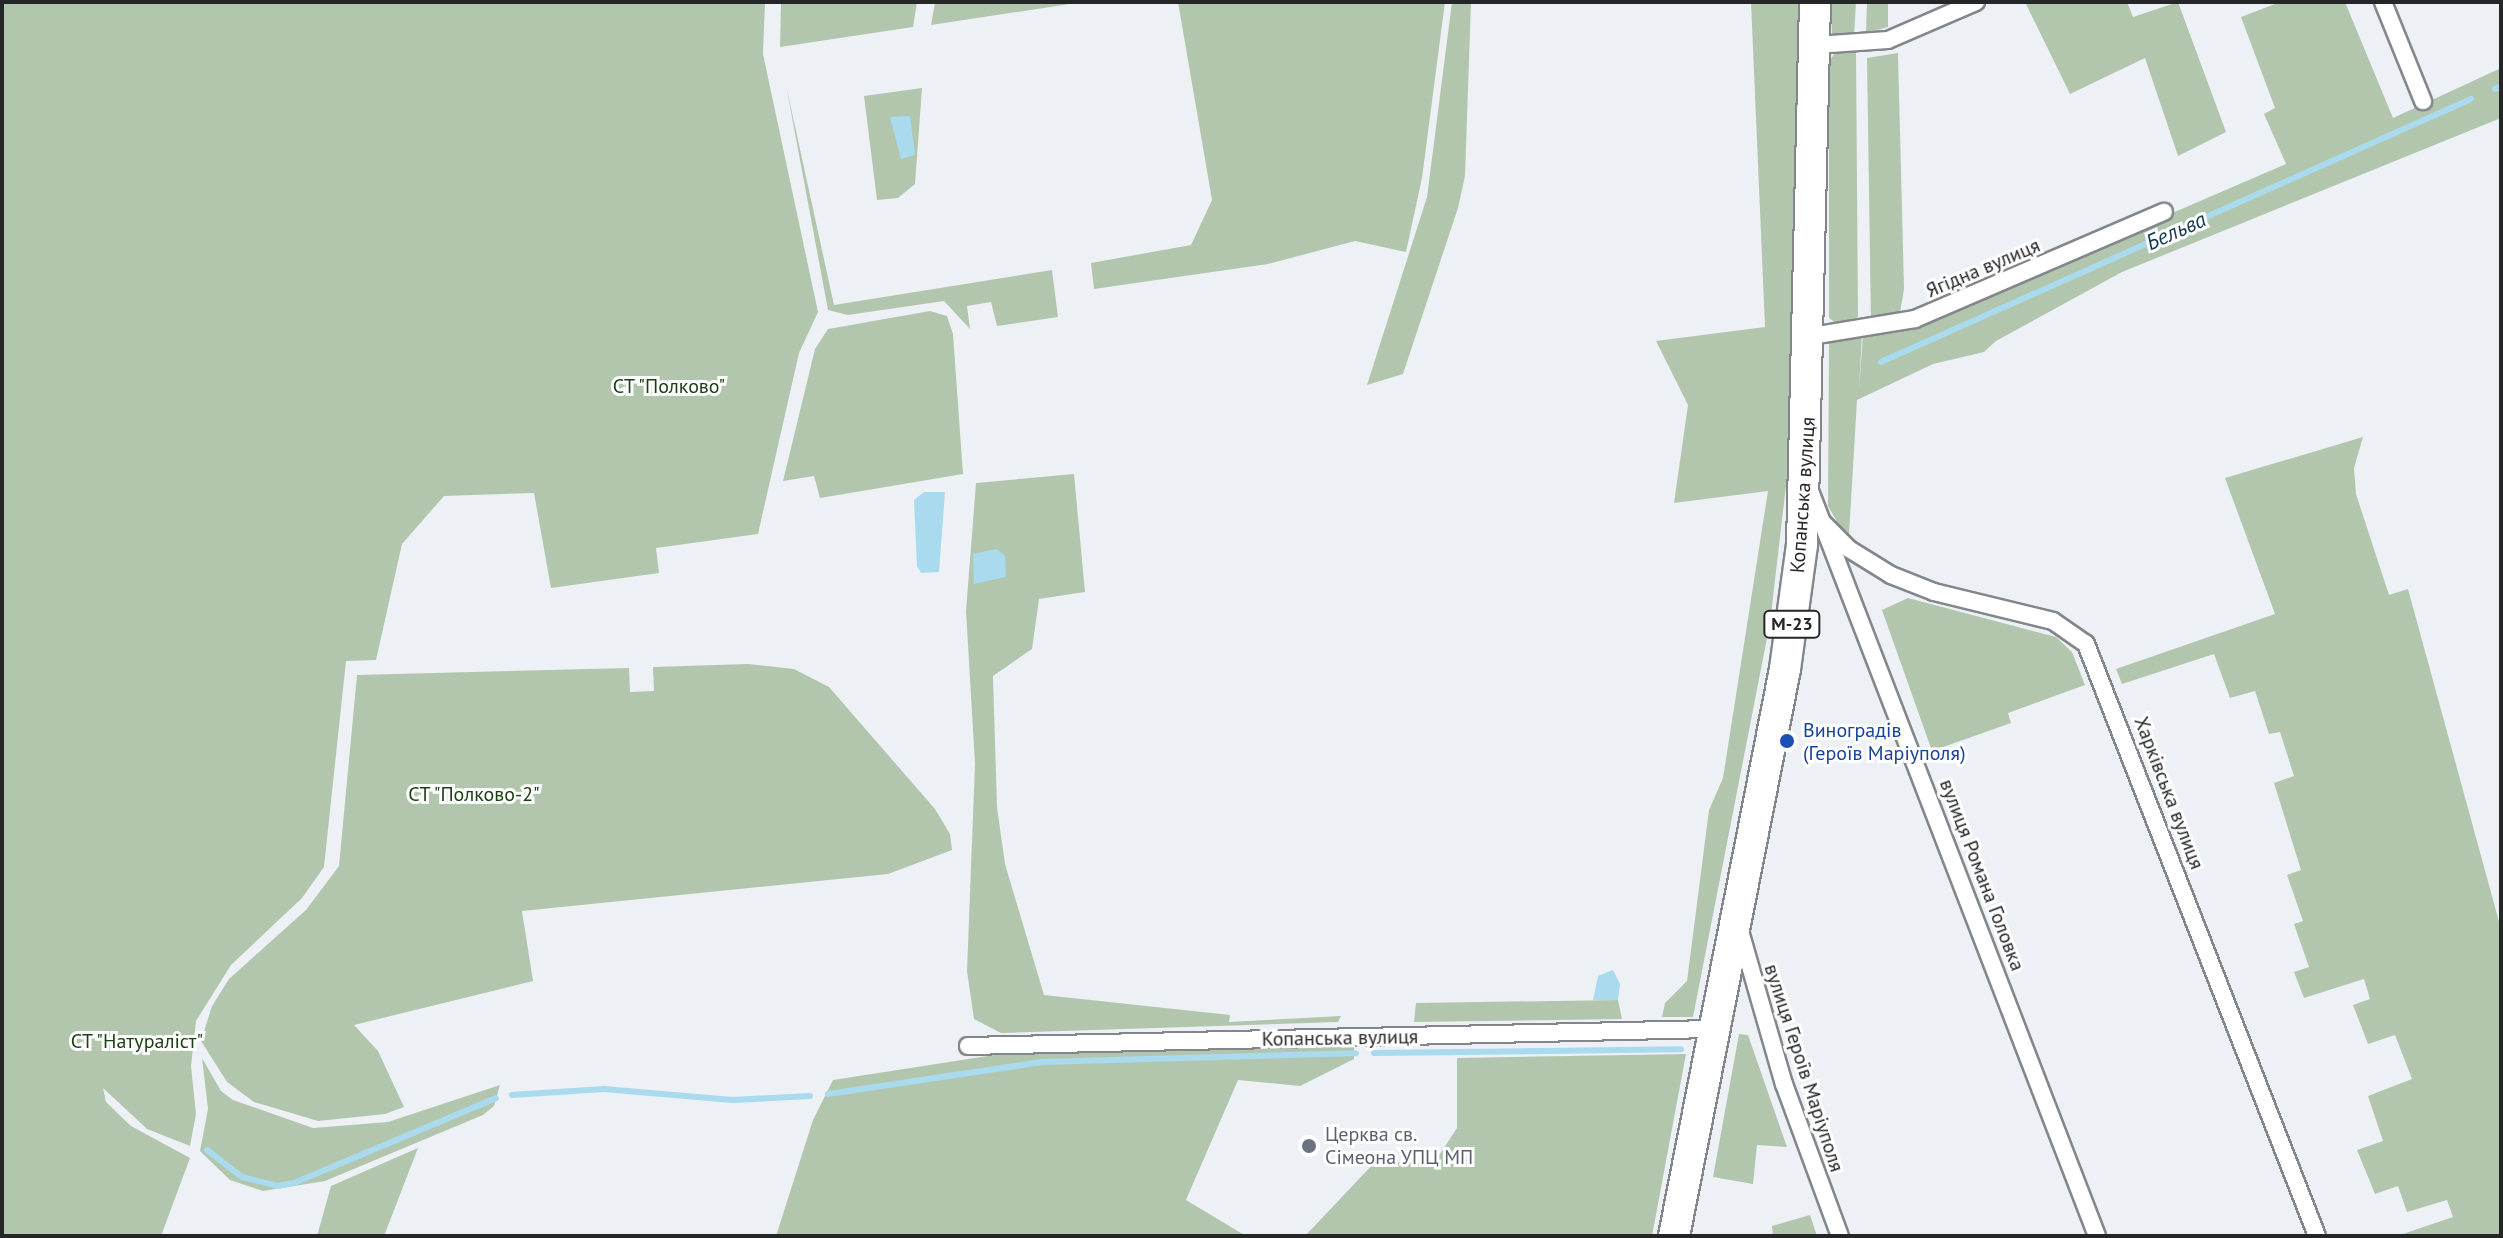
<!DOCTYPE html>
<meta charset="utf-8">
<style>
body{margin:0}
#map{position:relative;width:2503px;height:1238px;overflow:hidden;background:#edf1f6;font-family:"PT Sans",sans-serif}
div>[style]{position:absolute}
.green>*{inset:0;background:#b2c6ae}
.water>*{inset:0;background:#a9daed}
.stream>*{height:6px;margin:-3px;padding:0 3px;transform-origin:3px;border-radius:3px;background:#a9daed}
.roads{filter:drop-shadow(2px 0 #83878b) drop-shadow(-2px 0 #83878b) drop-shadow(0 2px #83878b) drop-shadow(0 -2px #83878b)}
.street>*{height:16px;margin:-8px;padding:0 8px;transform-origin:8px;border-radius:8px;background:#fff}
.highway>*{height:30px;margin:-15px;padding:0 15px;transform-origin:15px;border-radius:15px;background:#fff}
.dots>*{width:22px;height:22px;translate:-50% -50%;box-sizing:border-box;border:4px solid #fefefe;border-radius:50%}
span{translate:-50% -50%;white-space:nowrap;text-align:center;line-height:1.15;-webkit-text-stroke:6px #fefefe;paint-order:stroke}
.shield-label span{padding:2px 6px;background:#fefefe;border:2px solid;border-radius:6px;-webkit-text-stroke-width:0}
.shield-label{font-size:18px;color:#252628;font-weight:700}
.street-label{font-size:20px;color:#252628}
.park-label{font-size:20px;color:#1b4112}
.transit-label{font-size:20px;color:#164399}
.left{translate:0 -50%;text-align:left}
.worship-label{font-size:20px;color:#5b616d}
.water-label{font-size:22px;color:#113c4a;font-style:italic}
.frame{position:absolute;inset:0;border:4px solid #252628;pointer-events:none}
</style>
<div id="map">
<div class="green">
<i style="clip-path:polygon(2px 2px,765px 2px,763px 54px,818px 312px,799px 353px,758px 534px,656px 548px,659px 573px,551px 588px,534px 493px,444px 496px,402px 544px,376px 660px,346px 661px,324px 867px,302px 898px,231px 965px,196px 1021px,191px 1066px,196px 1114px,190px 1146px,147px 1129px,103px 1088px,106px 1102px,131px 1126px,190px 1158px,161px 1236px,2px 1236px)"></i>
<i style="clip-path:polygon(781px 2px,917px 2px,913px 27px,780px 47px)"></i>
<i style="clip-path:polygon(935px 2px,1083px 2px,931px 25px)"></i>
<i style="clip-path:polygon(1178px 2px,1445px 2px,1422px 178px,1406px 252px,1355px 241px,1268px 264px,1094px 289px,1091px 263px,1191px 245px,1212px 200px)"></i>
<i style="clip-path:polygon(1452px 2px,1471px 2px,1465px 176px,1458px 208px,1403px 374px,1367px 385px,1427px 197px)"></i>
<i style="clip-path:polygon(1751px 2px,1800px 2px,1789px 460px,1770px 623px,1693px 1017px,1662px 1017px,1665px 1003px,1687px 981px,1709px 810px,1723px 778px,1768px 491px,1674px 503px,1688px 405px,1656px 341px,1765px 327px)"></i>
<i style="clip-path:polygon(1831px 2px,1856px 2px,1854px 36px,1832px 35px)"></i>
<i style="clip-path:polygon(1867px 2px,1888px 2px,1888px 27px,1866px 33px)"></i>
<i style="clip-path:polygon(2025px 2px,2127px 2px,2133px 17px,2178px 2px,2226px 132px,2178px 156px,2145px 58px,2070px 94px)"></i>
<i style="clip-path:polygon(2280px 2px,2345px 2px,2393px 118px,2501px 68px,2501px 118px,2122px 272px,1996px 341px,1984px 352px,1933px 364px,1857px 400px,1849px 535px,1843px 532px,1828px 506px,1829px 338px,1862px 334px,1859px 390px,1863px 334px,1917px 323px,2286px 164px,2264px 114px,2275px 108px,2241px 17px)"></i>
<i style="clip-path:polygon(1856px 50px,1858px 317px,1838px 325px,1829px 318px,1829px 61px,1836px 52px)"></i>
<i style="clip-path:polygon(1898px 53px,1904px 289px,1899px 319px,1871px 325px,1867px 58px)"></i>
<i style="clip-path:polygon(786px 85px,834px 305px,1052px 270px,1058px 317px,997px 326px,991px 302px,967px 306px,970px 329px,944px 301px,848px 315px,828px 310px)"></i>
<i style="clip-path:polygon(922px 88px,915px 184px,898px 198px,877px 200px,864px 96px)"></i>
<i style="clip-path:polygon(930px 311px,947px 316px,953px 334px,963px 474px,820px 498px,814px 476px,783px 481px,815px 349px,828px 329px)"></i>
<i style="clip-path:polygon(2363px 437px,2354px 468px,2356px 494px,2389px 595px,2408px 589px,2501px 929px,2501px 1236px,2397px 1236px,2453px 1217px,2447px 1200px,2407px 1212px,2398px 1186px,2375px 1194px,2357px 1150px,2383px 1141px,2368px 1096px,2412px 1079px,2395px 1035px,2368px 1044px,2353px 1005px,2370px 999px,2364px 979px,2304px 998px,2294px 972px,2309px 967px,2294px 924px,2303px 921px,2287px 875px,2301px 870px,2274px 783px,2294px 776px,2280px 732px,2269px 734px,2255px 691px,2230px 698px,2214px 654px,2122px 684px,2116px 669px,2275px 614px,2225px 478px)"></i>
<i style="clip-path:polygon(1074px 474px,1085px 592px,1039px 599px,1032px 649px,993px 676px,997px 807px,1005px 864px,1044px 995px,1230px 1015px,1229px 1022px,1341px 1016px,1338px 1022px,1001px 1033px,974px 1019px,967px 971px,975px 764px,966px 611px,976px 483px)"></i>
<i style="clip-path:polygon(1908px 598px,2056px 637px,2072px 652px,2085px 685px,2008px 713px,2011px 723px,1932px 751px,1882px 610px)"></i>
<i style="clip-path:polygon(748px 664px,794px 669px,829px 687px,935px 809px,950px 834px,952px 850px,888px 874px,522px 911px,533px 981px,354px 1025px,378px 1051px,404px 1107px,385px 1114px,318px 1121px,254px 1102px,227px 1082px,201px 1041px,212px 1006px,229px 979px,306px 910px,339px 866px,357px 675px,629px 668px,630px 692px,654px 691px,653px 667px)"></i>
<i style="clip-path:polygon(1618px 1000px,1622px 1019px,1414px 1022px,1416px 1003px)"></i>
<i style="clip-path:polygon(1739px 1034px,1748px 1035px,1787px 1147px,1757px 1145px,1753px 1184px,1713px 1177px)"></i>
<i style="clip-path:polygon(1354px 1047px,1354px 1059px,1300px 1086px,1238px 1080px,1186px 1200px,1246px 1236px,776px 1236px,813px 1120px,833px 1080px,1007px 1053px)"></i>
<i style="clip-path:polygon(1686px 1054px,1652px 1236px,1305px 1236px,1375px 1162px,1434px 1163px,1457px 1128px,1457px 1058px)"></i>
<i style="clip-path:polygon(202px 1058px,221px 1091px,233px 1100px,313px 1128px,388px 1122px,500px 1085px,494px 1106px,483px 1115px,325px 1181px,263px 1191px,230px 1180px,200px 1151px,208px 1109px)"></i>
<i style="clip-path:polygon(418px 1148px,384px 1236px,317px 1236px,331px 1186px)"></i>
<i style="clip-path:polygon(1810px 1215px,1817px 1236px,1773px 1236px,1772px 1226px)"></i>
</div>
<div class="water">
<i style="clip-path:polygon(910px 116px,915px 155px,901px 159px,890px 117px)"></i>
<i style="clip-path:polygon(924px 492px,945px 492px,939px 572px,921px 573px,917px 566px,914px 500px)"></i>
<i style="clip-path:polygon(996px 549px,1005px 555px,1006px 577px,974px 584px,973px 554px)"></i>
<i style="clip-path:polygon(1613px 970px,1620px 984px,1618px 1000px,1593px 1000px,1598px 976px)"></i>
</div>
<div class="stream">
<i style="left:2495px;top:89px;width:7px;rotate:-27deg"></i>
<i style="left:1881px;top:362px;width:646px;rotate:-24.03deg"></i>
<i style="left:1374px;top:1053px;width:307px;rotate:-0.7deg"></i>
<i style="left:828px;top:1094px;width:215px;rotate:-8.5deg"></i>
<i style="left:1041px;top:1062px;width:315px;rotate:-1.6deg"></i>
<i style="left:512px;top:1095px;width:92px;rotate:-3.7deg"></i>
<i style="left:604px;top:1089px;width:129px;rotate:4.9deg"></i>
<i style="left:733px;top:1100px;width:77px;rotate:-3deg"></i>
<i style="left:207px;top:1150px;width:44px;rotate:37.6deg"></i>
<i style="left:242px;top:1177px;width:36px;rotate:14deg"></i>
<i style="left:277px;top:1186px;width:17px;rotate:-10deg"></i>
<i style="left:294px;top:1183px;width:219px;rotate:-22.8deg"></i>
</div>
<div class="roads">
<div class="street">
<i style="left:2383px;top:2px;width:107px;rotate:68deg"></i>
<i style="left:1816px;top:45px;width:72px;rotate:-4deg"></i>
<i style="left:1888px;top:40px;width:96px;rotate:-23.4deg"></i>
<i style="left:1811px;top:336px;width:105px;rotate:-9.3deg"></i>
<i style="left:1915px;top:319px;width:271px;rotate:-23.3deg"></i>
<i style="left:1810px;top:491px;width:798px;rotate:68.93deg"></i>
<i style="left:1822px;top:522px;width:38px;rotate:45deg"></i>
<i style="left:1849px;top:549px;width:49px;rotate:31.8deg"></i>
<i style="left:1891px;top:575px;width:46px;rotate:21.6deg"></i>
<i style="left:1934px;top:592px;width:122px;rotate:13.7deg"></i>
<i style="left:2053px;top:621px;width:40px;rotate:34.9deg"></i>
<i style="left:2086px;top:644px;width:635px;rotate:68.68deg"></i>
<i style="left:1740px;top:931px;width:159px;rotate:74deg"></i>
<i style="left:1784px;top:1084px;width:162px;rotate:69.8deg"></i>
<i style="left:968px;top:1046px;width:745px;rotate:-1.31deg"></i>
</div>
<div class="highway">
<i style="left:1674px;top:1236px;width:578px;rotate:-78.92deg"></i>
<i style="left:1785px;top:669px;width:125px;rotate:-82.2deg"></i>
<i style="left:1802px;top:545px;width:543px;rotate:-88.63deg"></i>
</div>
</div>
<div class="dots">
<i style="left:1787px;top:741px;background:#1a4fb4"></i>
<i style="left:1309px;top:1146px;background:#6b7280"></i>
</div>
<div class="shield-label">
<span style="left:1792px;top:624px">М-23</span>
</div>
<div class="street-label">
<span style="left:1983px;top:268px;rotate:-23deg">Ягідна вулиця</span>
<span style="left:1803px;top:495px;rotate:-86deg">Копанська вулиця</span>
<span style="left:2169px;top:793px;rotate:69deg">Харківська вулиця</span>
<span style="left:1982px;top:875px;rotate:69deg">вулиця Романа Головка</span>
<span style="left:1340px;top:1038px;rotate:-1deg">Копанська вулиця</span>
<span style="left:1804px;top:1068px;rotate:72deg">вулиця Героїв Маріуполя</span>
</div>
<div class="park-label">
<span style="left:669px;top:386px">СТ "Полково"</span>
<span style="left:474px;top:794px">СТ "Полково-2"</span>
<span style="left:137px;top:1041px">СТ "Натураліст"</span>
</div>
<div class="transit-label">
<span class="left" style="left:1803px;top:742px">Виноградів<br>(Героїв Маріуполя)</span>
</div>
<div class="worship-label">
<span class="left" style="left:1325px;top:1146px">Церква св.<br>Сімеона УПЦ МП</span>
</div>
<div class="water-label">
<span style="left:2176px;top:231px;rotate:-24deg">Бельва</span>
</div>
<div class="frame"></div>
</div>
